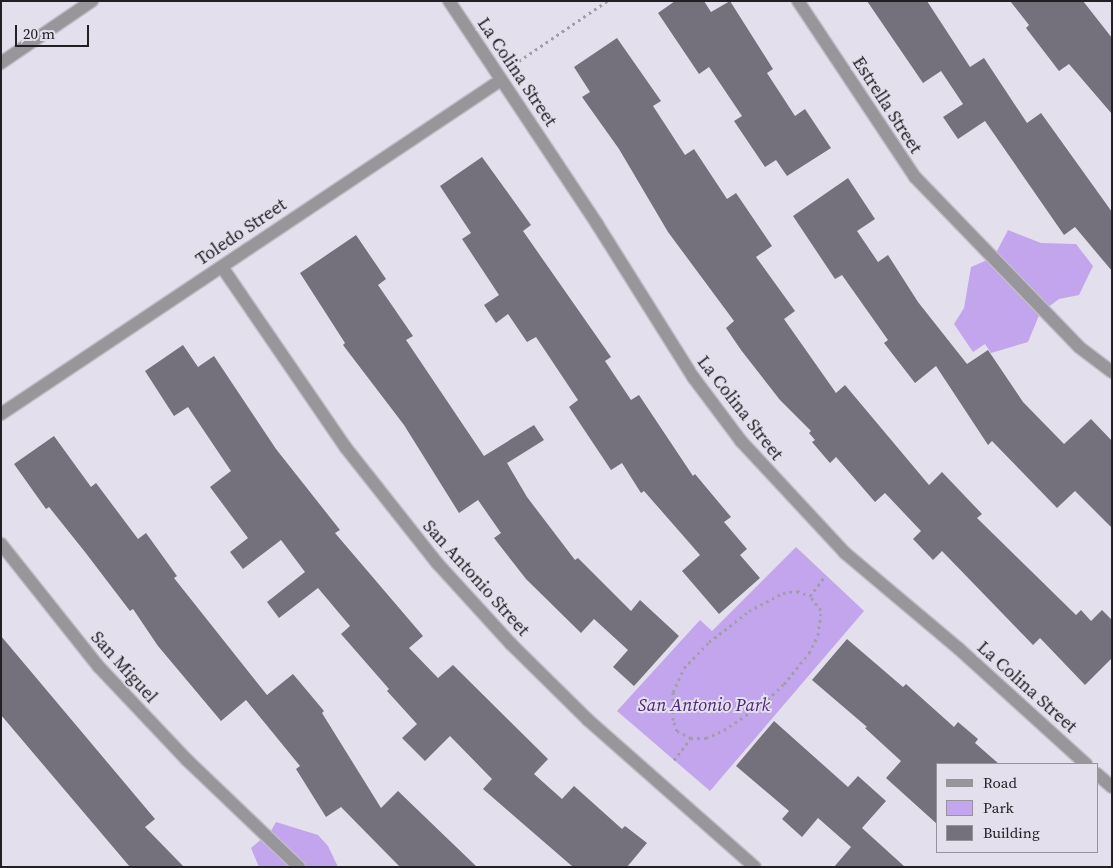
<!DOCTYPE html>
<style>
body{margin:0}
#map{position:relative;width:1113px;height:868px;overflow:hidden;background:#e4dfec;font-family:"Source Serif 4",serif}
div>[style]{position:absolute}
.green>*{inset:0;background:#c2a5ec}
.building>*{inset:0;background:#75717c}
.path>*{height:3px;margin-top:-1.5px;transform-origin:0;background:repeating-linear-gradient(90deg,#a29ea8 0 2.5px,transparent 0 6.5px)}
.roads{filter:drop-shadow(1px 0 #c1bdc8) drop-shadow(-1px 0 #c1bdc8) drop-shadow(0 1px #c1bdc8) drop-shadow(0 -1px #c1bdc8)}
.minor>*{height:12px;margin:-6px;padding:0 6px;transform-origin:6px;border-radius:6px;background:#98969b}
span{translate:-50% -50%;white-space:nowrap;text-align:center;line-height:1.15;-webkit-text-stroke:4px #e4dfec;paint-order:stroke}
.street-label{font-size:18px;color:#222025}
.park-label{font-size:18px;color:#4e247a;font-style:italic}
.frame{position:absolute;inset:0;border:2px solid #222025;pointer-events:none}
.legend{position:absolute;left:936px;top:763px;width:162px;height:90px;box-sizing:border-box;background:#e4dfec;border:1px solid #96939c;margin:0;padding:6px 9px;list-style:none;font-size:15px;color:#222025}
.legend li{display:flex;align-items:center;gap:10px;height:25px}
.legend b{width:25px;border:1px solid #96939c}
.scale{position:absolute;left:15px;top:25px;width:74px;height:22px;box-sizing:border-box;border:2px solid #222025;border-top:0;padding-left:6px;font-size:15px;line-height:18px;white-space:nowrap;color:#222025;-webkit-text-stroke:4px #e4dfec;paint-order:stroke}
</style>
<div id="map">
<div class="green">
<i style="clip-path:polygon(1008px 230px,1041px 243px,1076px 244px,1093px 266px,1079px 295px,1059px 299px,1040px 313px,1028px 342px,991px 353px,985px 344px,973px 352px,954px 324px,964px 308px,971px 267px,985px 261px,997px 251px)"></i>
<i style="clip-path:polygon(796px 547px,864px 611px,710px 791px,617px 711px,700px 620px,712px 631px)"></i>
<i style="clip-path:polygon(276px 822px,318px 835px,328px 846px,338px 867px,259px 867px,251px 848px,271px 831px)"></i>
</div>
<div class="building">
<i style="clip-path:polygon(675px 1px,704px 1px,711px 12px,730px 1px,773px 69px,767px 73px,795px 116px,805px 109px,831px 148px,787px 176px,776px 160px,765px 167px,734px 121px,742px 116px,709px 67px,699px 74px,658px 13px)"></i>
<i style="clip-path:polygon(867px 1px,927px 1px,970px 67px,984px 58px,1027px 123px,1041px 113px,1112px 212px,1112px 271px,1075px 227px,1064px 235px,985px 121px,958px 139px,943px 117px,963px 104px,941px 71px,923px 83px)"></i>
<i style="clip-path:polygon(1010px 1px,1083px 1px,1112px 38px,1112px 114px,1069px 64px,1059px 71px,1026px 28px,1029px 25px)"></i>
<i style="clip-path:polygon(617px 38px,661px 101px,653px 106px,685px 155px,694px 149px,727px 199px,736px 193px,772px 246px,756px 257px,795px 311px,784px 319px,836px 393px,845px 385px,929px 485px,942px 472px,982px 514px,977px 518px,1076px 615px,1081px 610px,1091px 621px,1102px 610px,1112px 620px,1112px 658px,1085px 685px,1040px 638px,1033px 645px,942px 551px,933px 560px,913px 539px,921px 531px,885px 493px,875px 502px,836px 457px,830px 463px,812px 442px,815px 440px,809px 433px,811px 431px,780px 400px,741px 350px,726px 328px,734px 321px,668px 232px,619px 149px,582px 97px,590px 92px,574px 67px)"></i>
<i style="clip-path:polygon(482px 157px,531px 225px,523px 231px,611px 357px,605px 361px,631px 400px,639px 395px,693px 476px,695px 474px,731px 517px,724px 522px,747px 549px,740px 555px,760px 578px,719px 614px,682px 571px,700px 555px,644px 491px,641px 493px,622px 463px,611px 470px,569px 407px,578px 400px,536px 337px,527px 342px,508px 314px,496px 323px,484px 305px,499px 295px,462px 239px,471px 233px,440px 186px)"></i>
<i style="clip-path:polygon(848px 178px,875px 219px,857px 231px,878px 262px,888px 255px,918px 302px,967px 364px,988px 350px,1023px 402px,1064px 444px,1091px 419px,1112px 441px,1112px 528px,1075px 491px,1057px 508px,992px 441px,988px 445px,936px 366px,915px 383px,884px 343px,888px 340px,842px 275px,835px 279px,793px 216px)"></i>
<i style="clip-path:polygon(356px 235px,386px 279px,378px 285px,413px 336px,406px 340px,484px 456px,534px 425px,544px 440px,507px 463px,527px 497px,575px 560px,578px 558px,631px 611px,640px 600px,679px 636px,634px 686px,613px 667px,628px 650px,594px 619px,581px 633px,526px 579px,494px 538px,501px 533px,478px 500px,459px 513px,404px 425px,343px 345px,345px 343px,300px 273px)"></i>
<i style="clip-path:polygon(183px 345px,198px 367px,214px 356px,276px 449px,340px 530px,335px 533px,423px 636px,409px 648px,438px 678px,453px 665px,548px 759px,534px 774px,562px 799px,574px 786px,622px 829px,625px 826px,647px 843px,627px 867px,573px 867px,483px 789px,492px 779px,450px 736px,425px 761px,402px 738px,417px 724px,387px 691px,389px 689px,341px 634px,350px 626px,318px 588px,279px 618px,267px 602px,305px 572px,281px 540px,243px 569px,230px 552px,248px 538px,210px 487px,231px 471px,188px 407px,174px 416px,145px 371px)"></i>
<i style="clip-path:polygon(54px 436px,91px 487px,96px 483px,138px 539px,146px 533px,177px 576px,174px 578px,267px 695px,293px 674px,324px 711px,322px 713px,381px 808px,398px 791px,477px 867px,400px 867px,341px 807px,326px 817px,296px 769px,300px 766px,246px 700px,221px 721px,158px 646px,133px 609px,130px 611px,85px 552px,49px 507px,46px 509px,14px 464px)"></i>
<i style="clip-path:polygon(1px 636px,155px 819px,145px 827px,184px 867px,130px 867px,1px 715px)"></i>
<i style="clip-path:polygon(847px 639px,903px 687px,906px 684px,954px 727px,958px 722px,978px 739px,975px 743px,999px 764px,937px 764px,937px 824px,886px 778px,901px 761px,865px 728px,867px 727px,812px 680px)"></i>
<i style="clip-path:polygon(774px 721px,848px 787px,858px 776px,886px 801px,862px 828px,905px 867px,834px 867px,851px 847px,818px 818px,802px 837px,782px 819px,789px 811px,736px 766px)"></i>
</div>
<div class="path">
<i style="left:519px;top:61px;width:107px;rotate:-34.3deg"></i>
<i style="left:691px;top:738px;width:16px;rotate:-153deg"></i>
<i style="left:677px;top:731px;width:12px;rotate:-110deg"></i>
<i style="left:673px;top:720px;width:28px;rotate:-90deg"></i>
<i style="left:673px;top:692px;width:26px;rotate:-65deg"></i>
<i style="left:684px;top:668px;width:36px;rotate:-46deg"></i>
<i style="left:709px;top:642px;width:51px;rotate:-37.8deg"></i>
<i style="left:749px;top:611px;width:38px;rotate:-28deg"></i>
<i style="left:783px;top:593px;width:14px;rotate:-8deg"></i>
<i style="left:797px;top:591px;width:14px;rotate:21deg"></i>
<i style="left:810px;top:596px;width:25px;rotate:-53deg"></i>
<i style="left:674px;top:760px;width:28px;rotate:-52deg"></i>
<i style="left:691px;top:738px;width:15px"></i>
<i style="left:706px;top:738px;width:20px;rotate:-24deg"></i>
<i style="left:724px;top:730px;width:47px;rotate:-33.7deg"></i>
<i style="left:763px;top:704px;width:29px;rotate:-44deg"></i>
<i style="left:784px;top:684px;width:40px;rotate:-51deg"></i>
<i style="left:809px;top:653px;width:20px;rotate:-63deg"></i>
<i style="left:818px;top:635px;width:25px;rotate:-83deg"></i>
<i style="left:821px;top:610px;width:18px;rotate:-128deg"></i>
</div>
<div class="roads">
<div class="minor">
<i style="left:449px;top:1px;width:268px;rotate:56.4deg"></i>
<i style="left:597px;top:224px;width:181px;rotate:57.9deg"></i>
<i style="left:693px;top:377px;width:80px;rotate:53.1deg"></i>
<i style="left:741px;top:441px;width:153px;rotate:47.1deg"></i>
<i style="left:845px;top:553px;width:148px;rotate:40.1deg"></i>
<i style="left:958px;top:648px;width:173px;rotate:42.2deg"></i>
<i style="left:798px;top:1px;width:211px;rotate:56.4deg"></i>
<i style="left:915px;top:177px;width:236px;rotate:46deg"></i>
<i style="left:1079px;top:347px;width:41px;rotate:37.1deg"></i>
<i style="left:1px;top:63px;width:110px;rotate:-34.3deg"></i>
<i style="left:222px;top:267px;width:219px;rotate:55.6deg"></i>
<i style="left:346px;top:448px;width:147px;rotate:51.6deg"></i>
<i style="left:437px;top:563px;width:110px;rotate:47.6deg"></i>
<i style="left:511px;top:644px;width:108px;rotate:44.6deg"></i>
<i style="left:588px;top:720px;width:222px;rotate:41.4deg"></i>
<i style="left:1px;top:414px;width:601px;rotate:-33.74deg"></i>
<i style="left:1px;top:544px;width:157px;rotate:51.5deg"></i>
<i style="left:99px;top:667px;width:128px;rotate:46.6deg"></i>
<i style="left:187px;top:760px;width:155px;rotate:43.7deg"></i>
<i style="left:1097px;top:774px;width:20px;rotate:41deg"></i>
</div>
</div>
<div class="street-label">
<span style="left:517px;top:72px;rotate:56deg">La Colina Street</span>
<span style="left:887px;top:105px;rotate:57deg">Estrella Street</span>
<span style="left:241px;top:232px;rotate:-34deg">Toledo Street</span>
<span style="left:740px;top:408px;rotate:52deg">La Colina Street</span>
<span style="left:476px;top:578px;rotate:48deg">San Antonio Street</span>
<span style="left:124px;top:667px;rotate:48deg">San Miguel</span>
<span style="left:1027px;top:687px;rotate:42deg">La Colina Street</span>
</div>
<div class="park-label">
<span style="left:704px;top:705px">San Antonio Park</span>
</div>
<div class="frame"></div>
<ul class="legend">
<li><b style="height:6px;background:#98969b"></b>Road</li>
<li><b style="height:14px;background:#c2a5ec"></b>Park</li>
<li><b style="height:14px;background:#75717c"></b>Building</li>
</ul>
<div class="scale">20 m</div>
</div>
